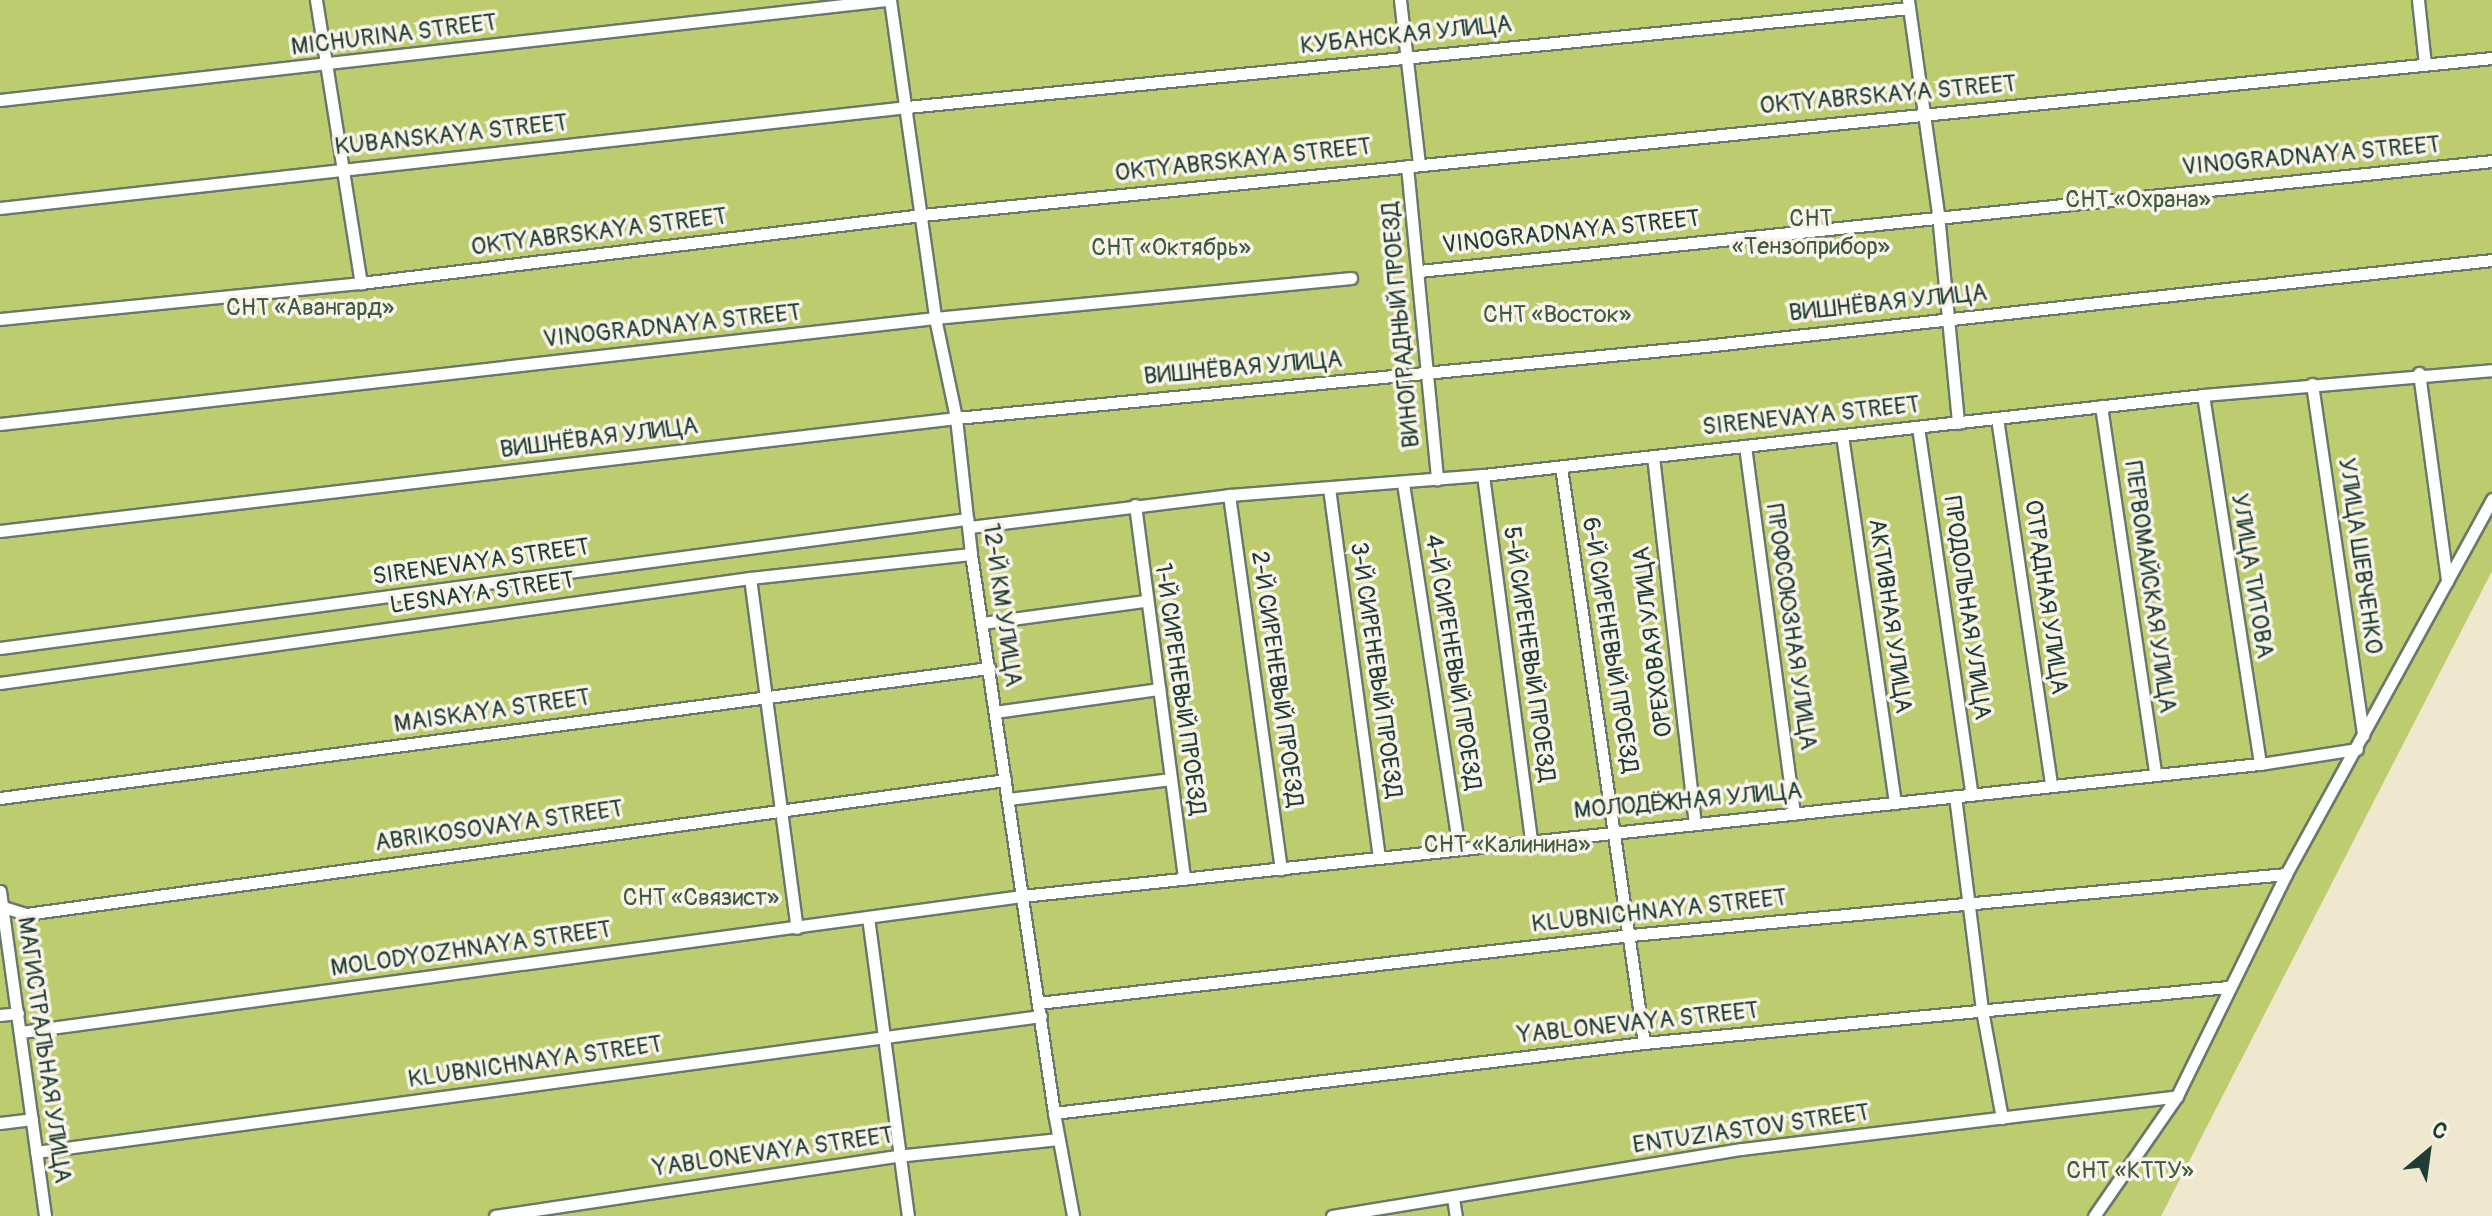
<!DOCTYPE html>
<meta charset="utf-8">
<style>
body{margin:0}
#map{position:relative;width:2492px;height:1216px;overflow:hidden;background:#efe7ce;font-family:Pangolin,sans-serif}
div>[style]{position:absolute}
.green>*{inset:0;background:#bccc6f}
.roads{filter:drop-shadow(2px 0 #68786a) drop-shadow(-2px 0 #68786a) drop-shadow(0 2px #68786a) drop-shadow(0 -2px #68786a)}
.minor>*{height:11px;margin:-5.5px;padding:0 5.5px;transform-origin:5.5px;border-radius:5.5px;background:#fff}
span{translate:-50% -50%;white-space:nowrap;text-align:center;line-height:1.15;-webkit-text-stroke:7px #f7f3e8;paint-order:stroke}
.street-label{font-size:24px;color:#1f3d34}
.park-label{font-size:24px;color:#3e5a40}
.north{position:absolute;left:2388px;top:1112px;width:80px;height:80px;-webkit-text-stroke:6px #f7f3e8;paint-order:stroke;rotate:29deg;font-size:22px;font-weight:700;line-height:32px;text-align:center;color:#1f3d34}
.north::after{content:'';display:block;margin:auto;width:28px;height:36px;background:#1f3d34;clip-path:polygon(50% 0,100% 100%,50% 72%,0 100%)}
</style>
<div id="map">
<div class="green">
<i style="clip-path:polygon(0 0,2492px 0,2492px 571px,2161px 1216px,0 1216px)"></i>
</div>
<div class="roads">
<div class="minor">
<i style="left:316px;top:0;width:287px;rotate:81deg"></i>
<i style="left:890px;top:0;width:321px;rotate:81.9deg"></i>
<i style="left:935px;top:318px;width:102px;rotate:78.1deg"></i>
<i style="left:956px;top:418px;width:137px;rotate:83.7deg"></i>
<i style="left:971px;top:554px;width:565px;rotate:81.55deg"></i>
<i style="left:1054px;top:1113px;width:105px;rotate:79.5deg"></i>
<i style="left:1400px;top:0;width:166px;rotate:83.4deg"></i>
<i style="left:1908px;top:0;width:216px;rotate:82deg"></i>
<i style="left:1938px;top:214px;width:210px;rotate:84.5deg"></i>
<i style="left:2418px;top:0;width:64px;rotate:83.8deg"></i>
<i style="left:0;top:100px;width:894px;rotate:-6.43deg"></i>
<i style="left:1407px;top:166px;width:315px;rotate:84.5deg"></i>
<i style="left:0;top:208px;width:913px;rotate:-6.35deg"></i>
<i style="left:907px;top:107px;width:1007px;rotate:-5.64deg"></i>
<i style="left:1419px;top:271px;width:1079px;rotate:-5.85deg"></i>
<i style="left:0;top:319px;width:363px;rotate:-5.7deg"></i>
<i style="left:361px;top:283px;width:565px;rotate:-6.91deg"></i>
<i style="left:922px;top:215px;width:1578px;rotate:-5.71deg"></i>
<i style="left:2419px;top:373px;width:210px;rotate:82.3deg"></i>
<i style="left:2312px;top:384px;width:355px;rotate:81.7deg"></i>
<i style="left:2203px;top:395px;width:373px;rotate:81.2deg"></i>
<i style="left:2101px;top:406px;width:371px;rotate:81.6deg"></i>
<i style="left:1997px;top:418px;width:368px;rotate:81.6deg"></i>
<i style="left:0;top:424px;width:941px;rotate:-6.47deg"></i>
<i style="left:935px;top:318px;width:418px;rotate:-5.5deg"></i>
<i style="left:1918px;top:427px;width:372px;rotate:81.7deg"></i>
<i style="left:1842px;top:435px;width:372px;rotate:81.8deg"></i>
<i style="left:1745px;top:446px;width:371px;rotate:82.4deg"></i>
<i style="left:1653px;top:456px;width:369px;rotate:83.5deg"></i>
<i style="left:1561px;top:467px;width:582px;rotate:81.8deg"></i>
<i style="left:1483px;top:475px;width:367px;rotate:82.5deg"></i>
<i style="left:1403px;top:483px;width:369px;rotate:81.3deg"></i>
<i style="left:1329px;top:488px;width:372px;rotate:82.3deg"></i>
<i style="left:1229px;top:495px;width:378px;rotate:82.1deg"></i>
<i style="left:1135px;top:505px;width:377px;rotate:82.5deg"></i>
<i style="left:969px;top:527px;width:262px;rotate:-7deg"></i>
<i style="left:1229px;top:495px;width:255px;rotate:-4.5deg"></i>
<i style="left:1483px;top:475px;width:724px;rotate:-6.34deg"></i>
<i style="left:2203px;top:395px;width:290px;rotate:-4.9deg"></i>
<i style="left:0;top:531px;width:963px;rotate:-6.74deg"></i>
<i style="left:956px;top:418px;width:742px;rotate:-5.49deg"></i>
<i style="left:1695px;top:347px;width:802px;rotate:-6.23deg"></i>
<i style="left:750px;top:578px;width:353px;rotate:82.4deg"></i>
<i style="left:982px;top:623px;width:163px;rotate:-7.7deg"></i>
<i style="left:0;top:648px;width:976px;rotate:-7.6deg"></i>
<i style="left:0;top:683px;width:757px;rotate:-7.97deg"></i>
<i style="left:750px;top:578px;width:222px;rotate:-6.2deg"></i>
<i style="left:995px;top:712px;width:166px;rotate:-8deg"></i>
<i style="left:1955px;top:796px;width:216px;rotate:82.8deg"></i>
<i style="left:1982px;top:1010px;width:110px;rotate:79.5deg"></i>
<i style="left:0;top:798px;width:998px;rotate:-7.49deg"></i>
<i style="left:1008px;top:799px;width:163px;rotate:-7deg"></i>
<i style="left:0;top:891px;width:328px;rotate:82.1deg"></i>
<i style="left:0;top:906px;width:27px;rotate:17deg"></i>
<i style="left:26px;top:914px;width:988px;rotate:-7.79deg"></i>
<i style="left:868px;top:917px;width:302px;rotate:82.4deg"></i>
<i style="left:1038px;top:1003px;width:597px;rotate:-6.54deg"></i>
<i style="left:1631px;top:935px;width:658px;rotate:-5.32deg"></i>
<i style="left:0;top:1015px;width:18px;rotate:-6deg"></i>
<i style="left:21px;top:1032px;width:1010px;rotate:-7.74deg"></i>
<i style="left:1022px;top:896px;width:1245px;rotate:-6.09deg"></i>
<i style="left:2260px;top:764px;width:98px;rotate:-8.8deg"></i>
<i style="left:1054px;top:1113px;width:594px;rotate:-6.77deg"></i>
<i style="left:1644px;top:1043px;width:587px;rotate:-5.48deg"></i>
<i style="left:0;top:1123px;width:32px;rotate:-7deg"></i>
<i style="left:36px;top:1152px;width:1014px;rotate:-7.71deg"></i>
<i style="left:1453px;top:1198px;width:18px;rotate:81deg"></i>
<i style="left:495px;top:1216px;width:406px;rotate:-8.5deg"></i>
<i style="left:897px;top:1156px;width:162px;rotate:-6deg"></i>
<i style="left:1332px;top:1216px;width:415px;rotate:-9.3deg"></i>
<i style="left:1742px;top:1149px;width:438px;rotate:-6.9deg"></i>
<i style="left:2094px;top:1216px;width:146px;rotate:-55.3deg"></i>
<i style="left:2177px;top:1096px;width:247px;rotate:-63.8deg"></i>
<i style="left:2286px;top:874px;width:428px;rotate:-61.2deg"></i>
</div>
</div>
<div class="street-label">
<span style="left:394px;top:35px;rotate:-7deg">MICHURINA STREET</span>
<span style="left:1406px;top:35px;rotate:-6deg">КУБАНСКАЯ УЛИЦА</span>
<span style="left:1888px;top:95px;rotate:-5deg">OKTYABRSKAYA STREET</span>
<span style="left:451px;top:135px;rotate:-6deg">KUBANSKAYA STREET</span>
<span style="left:2311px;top:156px;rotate:-5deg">VINOGRADNAYA STREET</span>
<span style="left:1243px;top:160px;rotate:-6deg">OKTYABRSKAYA STREET</span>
<span style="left:599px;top:232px;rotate:-7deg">OKTYABRSKAYA STREET</span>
<span style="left:1571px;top:232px;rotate:-6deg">VINOGRADNAYA STREET</span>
<span style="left:1888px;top:303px;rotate:-6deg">ВИШНЁВАЯ УЛИЦА</span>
<span style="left:1401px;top:325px;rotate:-95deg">ВИНОГРАДНЫЙ ПРОЕЗД</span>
<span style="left:672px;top:326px;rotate:-6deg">VINOGRADNAYA STREET</span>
<span style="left:1243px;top:368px;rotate:-5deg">ВИШНЁВАЯ УЛИЦА</span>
<span style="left:1811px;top:416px;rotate:-6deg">SIRENEVAYA STREET</span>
<span style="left:599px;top:438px;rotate:-7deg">ВИШНЁВАЯ УЛИЦА</span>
<span style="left:2360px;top:556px;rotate:82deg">УЛИЦА ШЕВЧЕНКО</span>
<span style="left:481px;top:562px;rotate:-8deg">SIRENEVAYA STREET</span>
<span style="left:2252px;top:576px;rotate:81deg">УЛИЦА ТИТОВА</span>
<span style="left:2150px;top:587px;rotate:82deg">ПЕРВОМАЙСКАЯ УЛИЦА</span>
<span style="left:482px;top:593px;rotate:-8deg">LESNAYA STREET</span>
<span style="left:2046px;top:597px;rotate:82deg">ОТРАДНАЯ УЛИЦА</span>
<span style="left:1002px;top:605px;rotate:82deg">12-Й КМ УЛИЦА</span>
<span style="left:1967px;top:608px;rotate:82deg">ПРОДОЛЬНАЯ УЛИЦА</span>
<span style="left:1890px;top:616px;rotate:82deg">АКТИВНАЯ УЛИЦА</span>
<span style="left:1791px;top:627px;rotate:82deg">ПРОФСОЮЗНАЯ УЛИЦА</span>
<span style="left:1653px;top:642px;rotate:-97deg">ОРЕХОВАЯ УЛИЦА</span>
<span style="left:1610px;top:645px;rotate:81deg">6-Й СИРЕНЕВЫЙ ПРОЕЗД</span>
<span style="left:1529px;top:654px;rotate:82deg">5-Й СИРЕНЕВЫЙ ПРОЕЗД</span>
<span style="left:1453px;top:662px;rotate:81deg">4-Й СИРЕНЕВЫЙ ПРОЕЗД</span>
<span style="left:1376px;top:670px;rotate:82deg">3-Й СИРЕНЕВЫЙ ПРОЕЗД</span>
<span style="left:1277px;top:679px;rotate:82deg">2-Й СИРЕНЕВЫЙ ПРОЕЗД</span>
<span style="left:1180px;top:689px;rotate:82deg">1-Й СИРЕНЕВЫЙ ПРОЕЗД</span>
<span style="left:492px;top:711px;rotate:-8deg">MAISKAYA STREET</span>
<span style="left:1688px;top:801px;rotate:-5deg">МОЛОДЁЖНАЯ УЛИЦА</span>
<span style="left:499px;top:826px;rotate:-8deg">ABRIKOSOVAYA STREET</span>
<span style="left:1659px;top:911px;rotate:-6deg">KLUBNICHNAYA STREET</span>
<span style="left:471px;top:949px;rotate:-8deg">MOLODYOZHNAYA STREET</span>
<span style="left:1638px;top:1023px;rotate:-6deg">YABLONEVAYA STREET</span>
<span style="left:44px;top:1050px;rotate:82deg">МАГИСТРАЛЬНАЯ УЛИЦА</span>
<span style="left:535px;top:1062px;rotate:-8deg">KLUBNICHNAYA STREET</span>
<span style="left:1751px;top:1129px;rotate:-8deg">ENTUZIASTOV STREET</span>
<span style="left:773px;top:1152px;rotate:-8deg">YABLONEVAYA STREET</span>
</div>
<div class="park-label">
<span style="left:2138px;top:200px">СНТ «Охрана»</span>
<span style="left:1811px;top:233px">СНТ<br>«Тензоприбор»</span>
<span style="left:1171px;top:248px">СНТ «Октябрь»</span>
<span style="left:310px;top:308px">СНТ «Авангард»</span>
<span style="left:1557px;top:315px">СНТ «Восток»</span>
<span style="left:1507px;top:845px">СНТ «Калинина»</span>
<span style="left:701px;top:898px">СНТ «Связист»</span>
<span style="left:2130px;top:1171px">СНТ «КТТУ»</span>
</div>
<div class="north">С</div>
</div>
